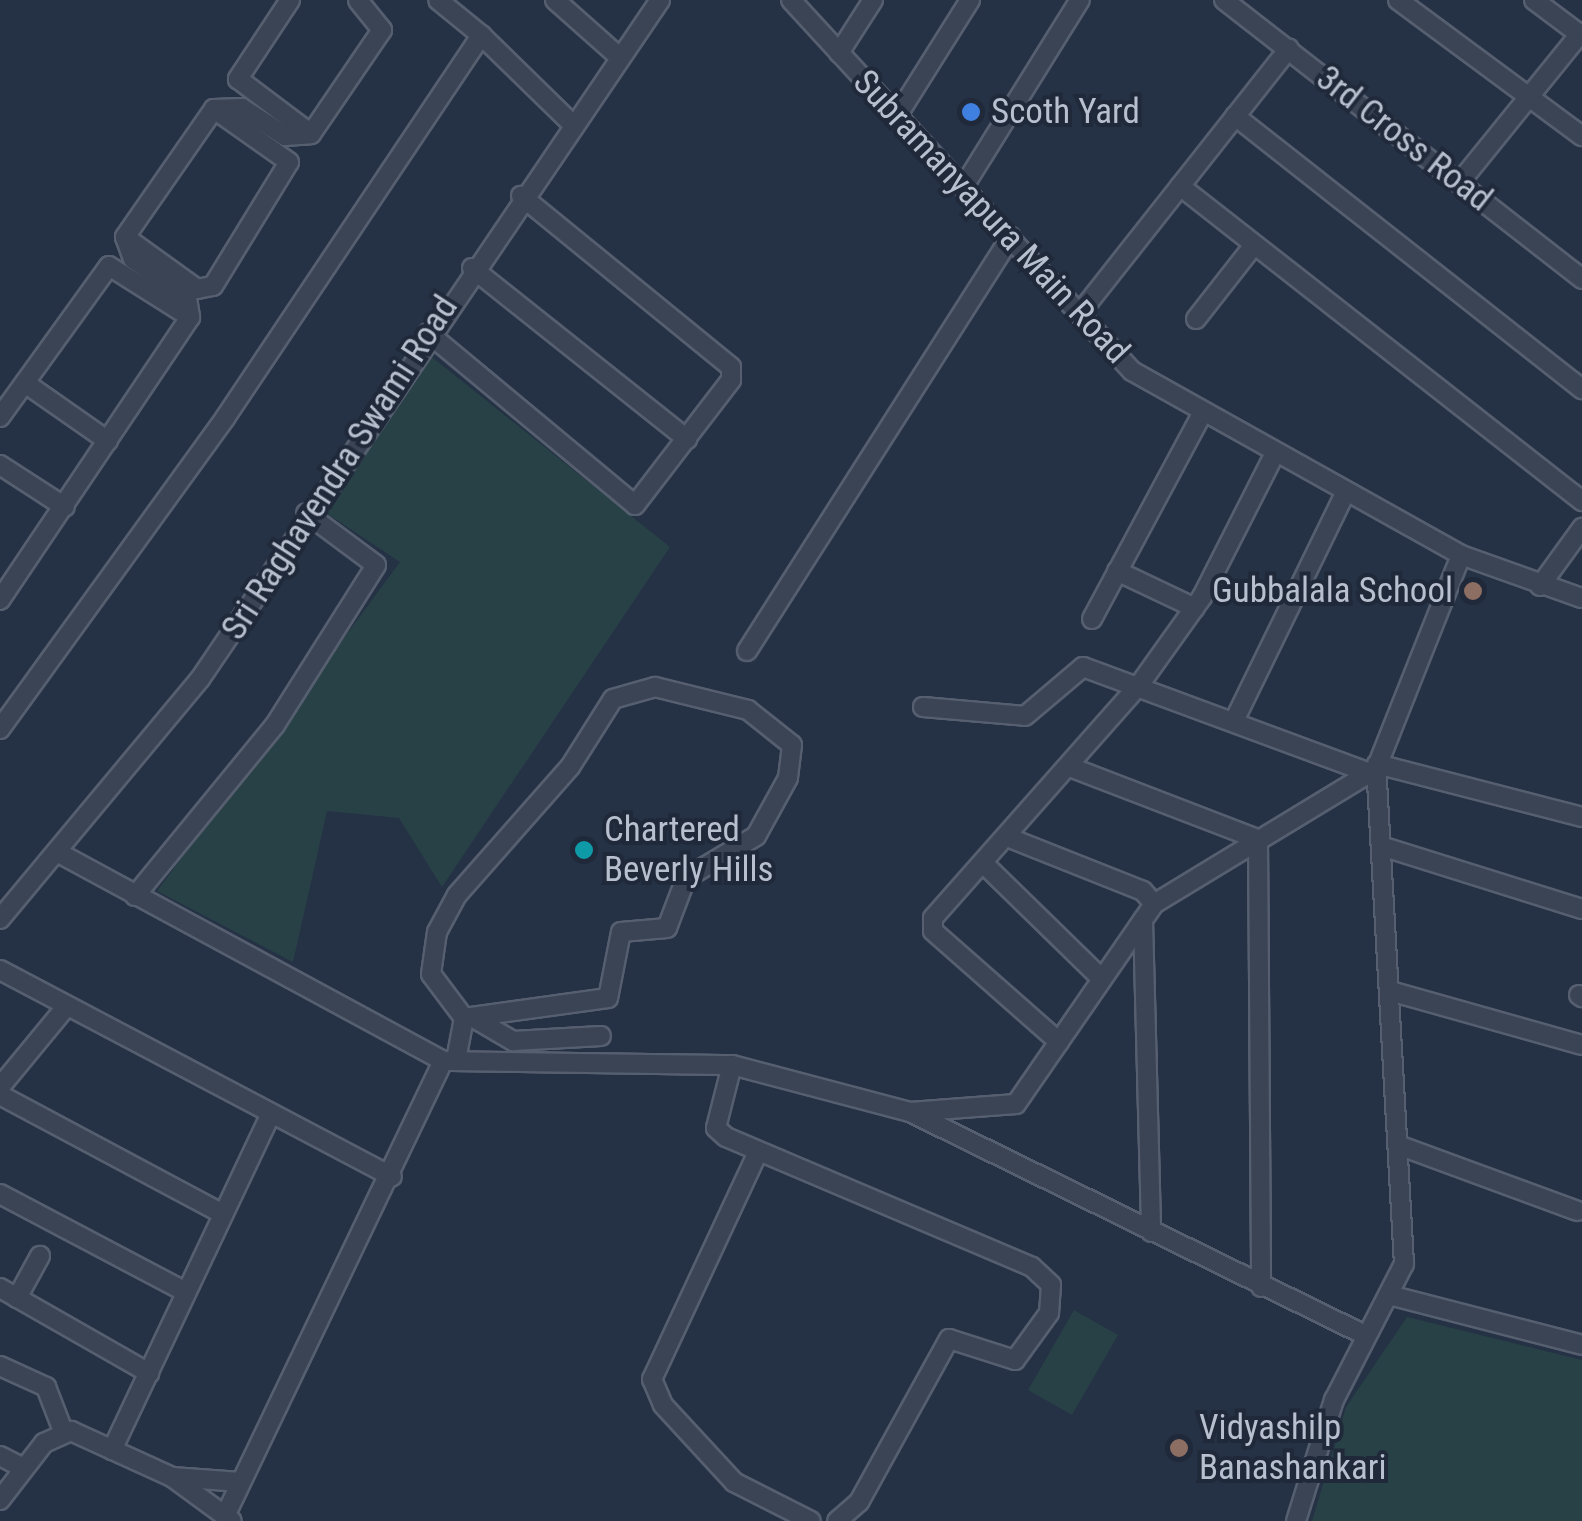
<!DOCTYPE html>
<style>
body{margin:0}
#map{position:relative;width:1582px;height:1521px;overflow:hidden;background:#253145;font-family:"Roboto Condensed",sans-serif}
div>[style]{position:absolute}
.green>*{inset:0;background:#284146}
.roads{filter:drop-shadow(2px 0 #565f6f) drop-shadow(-2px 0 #565f6f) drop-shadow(0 2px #565f6f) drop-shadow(0 -2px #565f6f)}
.minor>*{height:18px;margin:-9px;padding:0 9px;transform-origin:9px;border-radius:9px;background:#3a4455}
.dots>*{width:28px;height:28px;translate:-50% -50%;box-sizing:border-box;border:5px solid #1f293a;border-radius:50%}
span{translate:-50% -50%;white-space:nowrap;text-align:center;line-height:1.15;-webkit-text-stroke:8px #1f293a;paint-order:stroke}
.poi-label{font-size:35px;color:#b8bfce}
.left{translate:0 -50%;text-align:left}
.right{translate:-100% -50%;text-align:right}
.street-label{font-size:35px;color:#b8bfce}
</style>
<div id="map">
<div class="green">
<i style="clip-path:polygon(428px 354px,670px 547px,442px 887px,399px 818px,327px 811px,293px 962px,157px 891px,400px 562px,326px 513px)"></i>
<i style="clip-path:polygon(1074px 1310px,1118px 1335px,1072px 1415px,1028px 1390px)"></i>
<i style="clip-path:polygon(1407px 1317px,1582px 1360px,1582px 1521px,1312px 1521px,1346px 1407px)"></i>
</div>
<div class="roads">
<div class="minor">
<i style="left:290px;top:0;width:95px;rotate:123.4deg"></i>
<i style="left:238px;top:79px;width:91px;rotate:37deg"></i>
<i style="left:311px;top:134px;width:126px;rotate:-55.7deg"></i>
<i style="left:382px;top:30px;width:38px;rotate:-129deg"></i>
<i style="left:555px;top:0;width:84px;rotate:41.6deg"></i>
<i style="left:791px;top:0;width:504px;rotate:47.41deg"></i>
<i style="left:1132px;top:371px;width:377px;rotate:29.2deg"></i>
<i style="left:1461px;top:555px;width:128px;rotate:19.6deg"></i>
<i style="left:1224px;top:0;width:454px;rotate:37.9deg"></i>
<i style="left:1398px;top:0;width:229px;rotate:36.5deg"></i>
<i style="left:1534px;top:0;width:60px;rotate:36.9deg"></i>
<i style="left:481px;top:35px;width:124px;rotate:44.3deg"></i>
<i style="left:839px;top:53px;width:63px;rotate:-57.3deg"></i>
<i style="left:897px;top:116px;width:137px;rotate:-57.8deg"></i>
<i style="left:1235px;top:116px;width:442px;rotate:38.2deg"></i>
<i style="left:1460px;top:182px;width:191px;rotate:-51deg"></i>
<i style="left:964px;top:186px;width:219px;rotate:-58.1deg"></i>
<i style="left:1180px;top:186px;width:511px;rotate:38.08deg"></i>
<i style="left:125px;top:237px;width:89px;rotate:35.8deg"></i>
<i style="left:197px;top:289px;width:16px;rotate:-11deg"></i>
<i style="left:213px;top:286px;width:145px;rotate:-58.5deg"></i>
<i style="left:289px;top:162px;width:92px;rotate:-144.8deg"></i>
<i style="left:472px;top:268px;width:275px;rotate:38.5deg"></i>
<i style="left:1080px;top:313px;width:337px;rotate:-51.7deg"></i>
<i style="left:1196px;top:319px;width:94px;rotate:-51.9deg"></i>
<i style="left:428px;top:333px;width:269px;rotate:39.7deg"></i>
<i style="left:635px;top:505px;width:158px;rotate:-52.5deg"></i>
<i style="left:731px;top:380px;width:13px;rotate:-90deg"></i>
<i style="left:731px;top:367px;width:271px;rotate:-140.8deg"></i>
<i style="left:25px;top:383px;width:101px;rotate:34.9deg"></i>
<i style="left:0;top:417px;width:186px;rotate:-54.2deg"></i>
<i style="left:109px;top:266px;width:96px;rotate:32.2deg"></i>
<i style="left:0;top:465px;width:77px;rotate:32.9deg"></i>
<i style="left:1117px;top:571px;width:86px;rotate:25.4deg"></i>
<i style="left:1540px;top:586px;width:72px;rotate:-54.1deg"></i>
<i style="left:0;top:600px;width:341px;rotate:-56.1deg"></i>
<i style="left:190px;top:317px;width:20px;rotate:-99deg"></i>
<i style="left:187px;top:297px;width:66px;rotate:-144.9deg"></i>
<i style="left:133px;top:259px;width:23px;rotate:-110deg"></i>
<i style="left:125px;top:237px;width:156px;rotate:-55.2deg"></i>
<i style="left:214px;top:109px;width:28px;rotate:-2deg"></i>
<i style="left:242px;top:108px;width:51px;rotate:33.1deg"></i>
<i style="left:285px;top:136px;width:26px;rotate:-4deg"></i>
<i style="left:1092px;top:619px;width:235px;rotate:-61.8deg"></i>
<i style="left:747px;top:651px;width:491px;rotate:-57.5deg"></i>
<i style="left:655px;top:687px;width:96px;rotate:13.9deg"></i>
<i style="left:748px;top:710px;width:56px;rotate:38.5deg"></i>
<i style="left:792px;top:745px;width:33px;rotate:97deg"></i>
<i style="left:788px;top:778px;width:66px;rotate:118.9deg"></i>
<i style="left:756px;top:836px;width:82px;rotate:149deg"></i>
<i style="left:686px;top:878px;width:53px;rotate:110.8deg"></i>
<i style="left:667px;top:928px;width:46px;rotate:175deg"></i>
<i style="left:621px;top:932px;width:67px;rotate:101.1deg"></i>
<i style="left:608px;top:998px;width:145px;rotate:172.1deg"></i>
<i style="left:464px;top:1018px;width:55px;rotate:-126.9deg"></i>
<i style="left:431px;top:974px;width:42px;rotate:-81.9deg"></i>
<i style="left:437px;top:932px;width:42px;rotate:-61.6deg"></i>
<i style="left:457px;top:895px;width:171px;rotate:-48.6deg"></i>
<i style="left:570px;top:767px;width:80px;rotate:-57.7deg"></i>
<i style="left:613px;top:699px;width:44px;rotate:-15.9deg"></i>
<i style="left:923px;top:707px;width:102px;rotate:5deg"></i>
<i style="left:1025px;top:716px;width:76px;rotate:-40.2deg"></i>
<i style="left:1083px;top:667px;width:305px;rotate:20.3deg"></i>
<i style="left:1234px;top:721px;width:254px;rotate:-64deg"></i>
<i style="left:0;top:729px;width:384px;rotate:-54.1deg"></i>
<i style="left:225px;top:418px;width:461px;rotate:-56.2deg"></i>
<i style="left:481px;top:35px;width:55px;rotate:-140.9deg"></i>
<i style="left:1377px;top:764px;width:212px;rotate:14.5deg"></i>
<i style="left:1070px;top:767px;width:201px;rotate:21deg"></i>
<i style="left:1258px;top:839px;width:448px;rotate:89.6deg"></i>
<i style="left:1007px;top:837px;width:146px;rotate:21.7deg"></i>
<i style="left:1143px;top:891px;width:17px;rotate:50deg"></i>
<i style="left:1381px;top:846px;width:211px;rotate:17.4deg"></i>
<i style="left:57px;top:852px;width:439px;rotate:28.4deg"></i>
<i style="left:983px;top:863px;width:166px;rotate:44.3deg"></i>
<i style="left:135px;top:896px;width:221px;rotate:-50.7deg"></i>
<i style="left:275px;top:725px;width:189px;rotate:-57.7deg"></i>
<i style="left:376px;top:565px;width:87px;rotate:-143.4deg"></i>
<i style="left:0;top:919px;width:312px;rotate:-50.2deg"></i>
<i style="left:200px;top:679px;width:820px;rotate:-55.88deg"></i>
<i style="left:1143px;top:920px;width:312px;rotate:88.5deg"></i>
<i style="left:0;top:970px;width:443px;rotate:27.8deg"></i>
<i style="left:1390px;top:991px;width:199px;rotate:15.7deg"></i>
<i style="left:1579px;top:995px;width:4px;rotate:34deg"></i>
<i style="left:472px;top:1017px;width:48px;rotate:30.3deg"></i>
<i style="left:513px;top:1041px;width:88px;rotate:-3.3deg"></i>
<i style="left:1059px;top:1042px;width:168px;rotate:-138.6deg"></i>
<i style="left:933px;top:931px;width:13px;rotate:-90deg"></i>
<i style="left:933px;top:918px;width:312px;rotate:-48.5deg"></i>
<i style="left:1140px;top:684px;width:107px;rotate:-54.5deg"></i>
<i style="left:1202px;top:597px;width:161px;rotate:-63.1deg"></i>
<i style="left:456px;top:1060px;width:43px;rotate:-79.2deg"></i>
<i style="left:732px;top:1065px;width:65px;rotate:104.3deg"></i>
<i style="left:716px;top:1128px;width:13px;rotate:42deg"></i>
<i style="left:726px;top:1137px;width:332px;rotate:23deg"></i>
<i style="left:1032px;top:1267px;width:26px;rotate:43deg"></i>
<i style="left:1051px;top:1285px;width:28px;rotate:94deg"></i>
<i style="left:1049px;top:1313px;width:58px;rotate:125.9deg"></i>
<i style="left:1015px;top:1360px;width:69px;rotate:-162.3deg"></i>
<i style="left:949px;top:1339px;width:186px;rotate:118.9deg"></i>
<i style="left:859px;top:1502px;width:29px;rotate:139deg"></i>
<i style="left:0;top:1087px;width:104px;rotate:-50.5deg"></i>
<i style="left:0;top:1095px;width:253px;rotate:28.1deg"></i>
<i style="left:914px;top:1114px;width:504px;rotate:26.11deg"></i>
<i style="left:1398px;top:1145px;width:191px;rotate:20.2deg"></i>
<i style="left:758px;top:1152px;width:251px;rotate:115deg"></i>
<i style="left:652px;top:1379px;width:28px;rotate:67deg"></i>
<i style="left:663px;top:1405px;width:105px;rotate:47.3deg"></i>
<i style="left:734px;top:1482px;width:86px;rotate:26.9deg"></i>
<i style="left:0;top:1194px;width:210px;rotate:27.8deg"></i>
<i style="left:0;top:1288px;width:172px;rotate:29.7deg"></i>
<i style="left:1393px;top:1296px;width:195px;rotate:14.5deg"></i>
<i style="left:17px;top:1298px;width:48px;rotate:-61.3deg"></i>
<i style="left:0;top:1366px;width:51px;rotate:24.5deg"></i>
<i style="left:46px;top:1387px;width:47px;rotate:68.9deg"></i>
<i style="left:112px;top:1450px;width:367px;rotate:-64.7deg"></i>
<i style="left:0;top:1456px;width:27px;rotate:27deg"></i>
<i style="left:172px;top:1477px;width:69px;rotate:4.1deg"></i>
<i style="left:0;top:1500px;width:72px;rotate:-52.3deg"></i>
<i style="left:44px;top:1443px;width:30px;rotate:-24deg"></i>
<i style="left:71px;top:1431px;width:111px;rotate:24.5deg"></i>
<i style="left:172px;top:1477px;width:74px;rotate:36.3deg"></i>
<i style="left:225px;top:1516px;width:505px;rotate:-64.4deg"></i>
<i style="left:443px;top:1061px;width:289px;rotate:0.8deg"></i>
<i style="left:732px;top:1065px;width:184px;rotate:14.8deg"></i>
<i style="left:910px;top:1112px;width:106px;rotate:-4.3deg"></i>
<i style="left:1016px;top:1104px;width:243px;rotate:-55.4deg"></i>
<i style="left:1154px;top:904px;width:260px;rotate:-31.3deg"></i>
<i style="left:1296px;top:1521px;width:127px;rotate:-72.6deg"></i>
<i style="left:1334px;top:1400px;width:153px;rotate:-62.8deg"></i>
<i style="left:1404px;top:1264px;width:496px;rotate:-93.2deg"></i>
<i style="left:1376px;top:769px;width:230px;rotate:-68.3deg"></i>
</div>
</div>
<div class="dots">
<i style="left:971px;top:112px;background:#3f7fe0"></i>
<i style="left:1473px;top:591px;background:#8d6e63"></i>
<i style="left:584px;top:850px;background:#0f9aa8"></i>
<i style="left:1179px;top:1448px;background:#8d6e63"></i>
</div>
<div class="poi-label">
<span class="left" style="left:991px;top:112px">Scoth Yard</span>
<span class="right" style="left:1453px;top:591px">Gubbalala School</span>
<span class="left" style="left:604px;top:850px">Chartered<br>Beverly Hills</span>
<span class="left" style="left:1199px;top:1448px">Vidyashilp<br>Banashankari</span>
</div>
<div class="street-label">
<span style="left:1404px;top:139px;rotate:38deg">3rd Cross Road</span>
<span style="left:991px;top:217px;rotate:47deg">Subramanyapura Main Road</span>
<span style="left:340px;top:468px;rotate:-57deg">Sri Raghavendra Swami Road</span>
</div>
</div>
